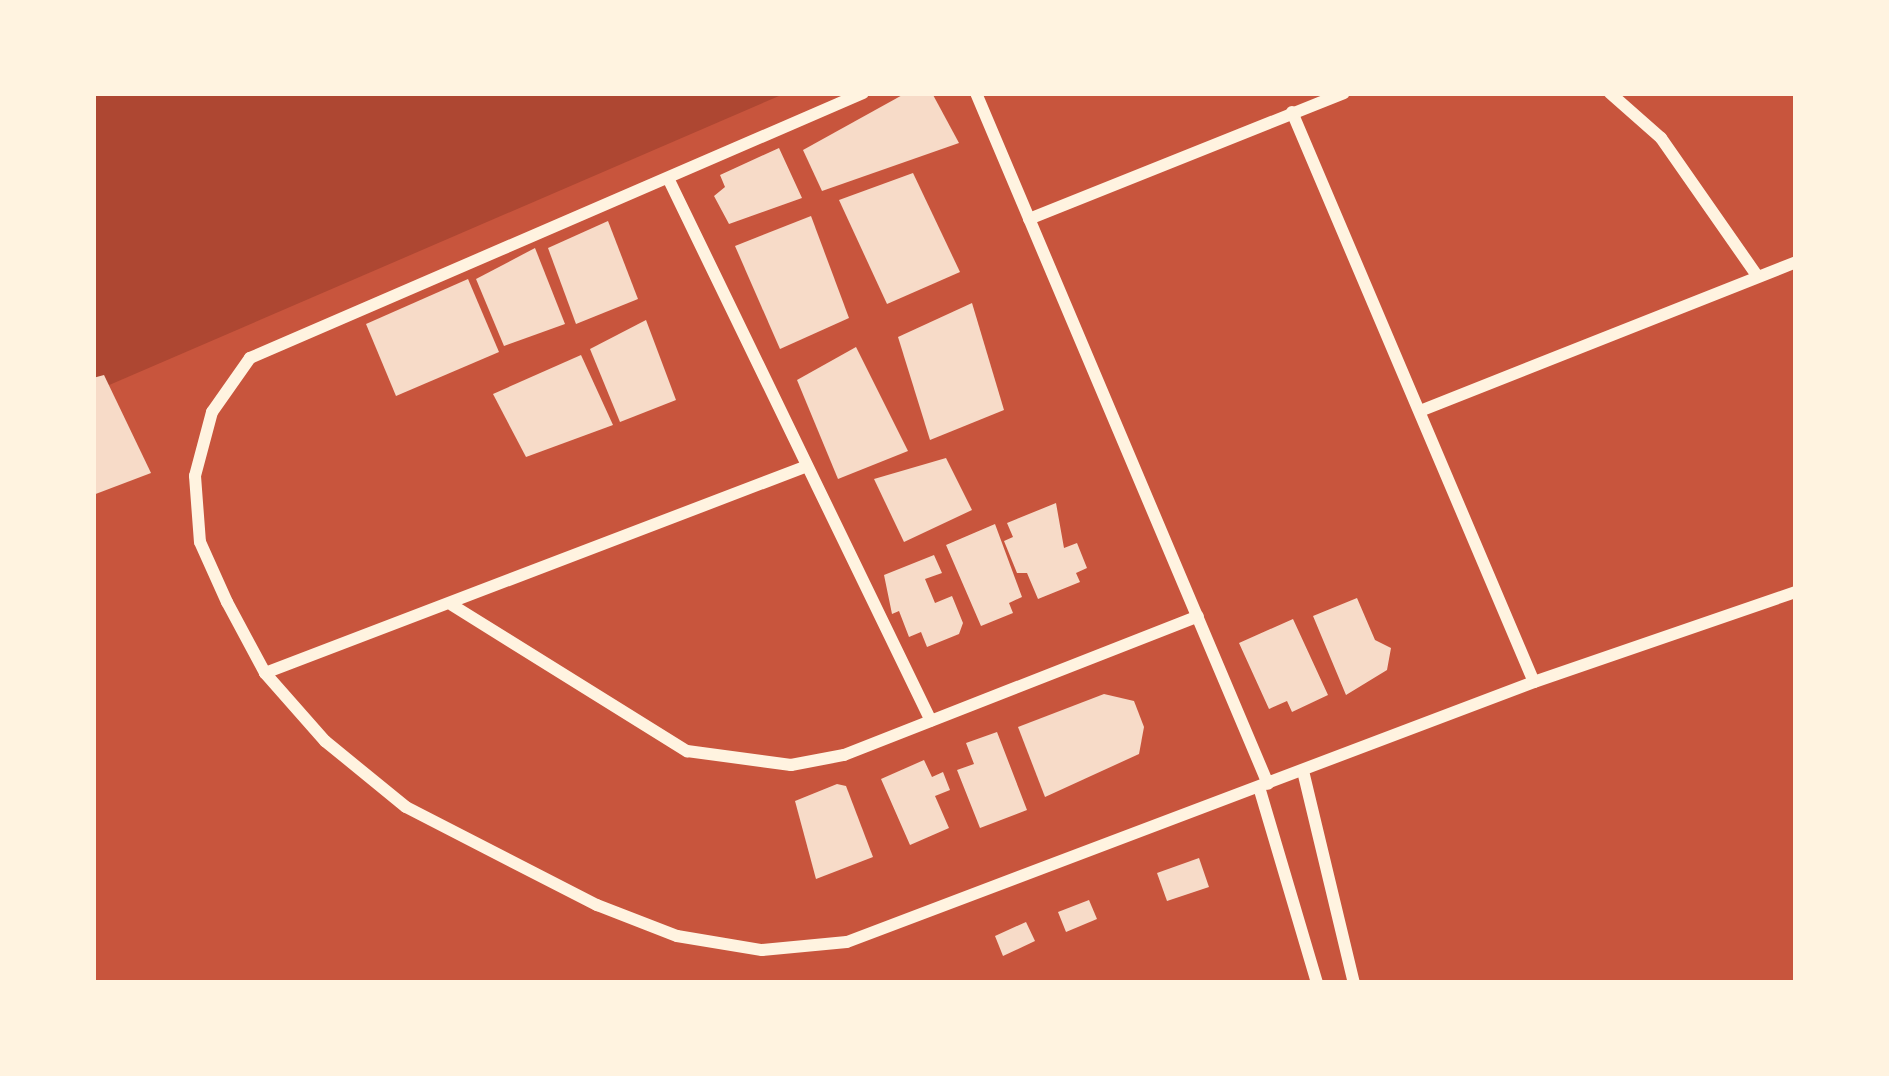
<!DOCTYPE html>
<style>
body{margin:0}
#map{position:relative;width:1889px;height:1076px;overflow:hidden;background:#c8553d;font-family:"Source Sans 3",sans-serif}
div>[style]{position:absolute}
.green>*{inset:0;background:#ae4732}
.building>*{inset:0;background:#f7dbc8}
.minor>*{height:12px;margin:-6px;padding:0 6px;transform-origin:6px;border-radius:6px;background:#fff3e0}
span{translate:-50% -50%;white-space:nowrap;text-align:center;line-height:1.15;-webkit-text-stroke:10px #fff3e0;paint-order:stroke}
.frame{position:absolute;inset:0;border:96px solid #fff3e0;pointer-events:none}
</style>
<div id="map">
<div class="green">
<i style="clip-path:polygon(93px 93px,786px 93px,93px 392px)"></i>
</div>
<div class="building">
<i style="clip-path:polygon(906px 93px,932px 93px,959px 143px,822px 191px,803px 150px)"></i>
<i style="clip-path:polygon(779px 148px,802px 198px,729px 224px,714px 196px,725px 187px,720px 175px)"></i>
<i style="clip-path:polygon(913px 173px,960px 272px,887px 304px,839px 200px)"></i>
<i style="clip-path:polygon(811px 216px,849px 318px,780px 349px,735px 246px)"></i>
<i style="clip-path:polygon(608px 221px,638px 299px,576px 324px,548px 248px)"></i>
<i style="clip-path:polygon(535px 248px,565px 324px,504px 346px,476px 279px)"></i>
<i style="clip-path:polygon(468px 279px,499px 352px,396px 396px,366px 324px)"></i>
<i style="clip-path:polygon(972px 303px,1004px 410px,930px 440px,898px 337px)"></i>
<i style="clip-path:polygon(646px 320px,676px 400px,620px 422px,590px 349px)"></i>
<i style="clip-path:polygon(856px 347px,908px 451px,838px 479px,797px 380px)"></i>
<i style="clip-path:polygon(581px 355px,613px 425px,526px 457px,493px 394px)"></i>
<i style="clip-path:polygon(104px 375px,151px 473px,93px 495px,93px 378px)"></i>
<i style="clip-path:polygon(946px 458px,972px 510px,904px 542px,874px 479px)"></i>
<i style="clip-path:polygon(1056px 503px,1064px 548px,1077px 543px,1087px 568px,1076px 573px,1080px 582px,1038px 599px,1027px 573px,1017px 573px,1004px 541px,1013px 537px,1007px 523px)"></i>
<i style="clip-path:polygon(995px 524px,1022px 597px,1009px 603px,1013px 613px,981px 626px,946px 545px)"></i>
<i style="clip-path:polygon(934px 555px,942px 573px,925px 579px,935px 603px,952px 596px,963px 623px,959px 634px,927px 647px,921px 632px,909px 637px,899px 611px,892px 614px,884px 575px)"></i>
<i style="clip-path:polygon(1357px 598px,1375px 640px,1391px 648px,1387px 670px,1346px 695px,1313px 616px)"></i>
<i style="clip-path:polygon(1293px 619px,1328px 695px,1292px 712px,1287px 701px,1269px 709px,1239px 643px)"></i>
<i style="clip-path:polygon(1104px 694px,1134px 701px,1144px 727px,1139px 754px,1045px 797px,1018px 727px)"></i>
<i style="clip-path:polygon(997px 732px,1027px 810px,980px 828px,957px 770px,974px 764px,966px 743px)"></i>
<i style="clip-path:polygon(924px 760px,932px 777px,943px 772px,950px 790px,935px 796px,949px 828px,910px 845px,881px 779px)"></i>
<i style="clip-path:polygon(837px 784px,846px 786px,873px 857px,816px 879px,795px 801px)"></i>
<i style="clip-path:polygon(1199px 858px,1209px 887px,1167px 901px,1157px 873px)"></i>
<i style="clip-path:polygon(1089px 900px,1097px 919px,1066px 932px,1058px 912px)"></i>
<i style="clip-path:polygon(1026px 922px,1035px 941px,1003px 956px,995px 936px)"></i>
</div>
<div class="minor">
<i style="left:863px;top:93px;width:668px;rotate:156.62deg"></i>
<i style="left:250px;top:358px;width:66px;rotate:125.1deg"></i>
<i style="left:212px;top:412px;width:66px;rotate:104.9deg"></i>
<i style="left:195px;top:476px;width:66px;rotate:85.7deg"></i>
<i style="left:200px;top:542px;width:66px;rotate:65.8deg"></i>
<i style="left:227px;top:602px;width:81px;rotate:61.8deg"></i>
<i style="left:265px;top:673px;width:91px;rotate:48.6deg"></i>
<i style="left:325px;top:741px;width:104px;rotate:39.2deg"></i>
<i style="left:406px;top:807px;width:215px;rotate:27.2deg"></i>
<i style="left:597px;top:905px;width:86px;rotate:21.2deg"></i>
<i style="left:677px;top:936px;width:86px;rotate:9.4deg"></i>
<i style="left:762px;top:950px;width:85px;rotate:-5.4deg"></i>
<i style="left:847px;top:942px;width:735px;rotate:-20.73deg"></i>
<i style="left:1534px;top:682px;width:277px;rotate:-19deg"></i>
<i style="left:976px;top:93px;width:750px;rotate:67.09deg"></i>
<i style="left:1610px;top:93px;width:68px;rotate:41.4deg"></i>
<i style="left:1661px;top:138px;width:169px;rotate:55.1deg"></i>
<i style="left:1292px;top:112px;width:619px;rotate:67deg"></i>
<i style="left:668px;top:178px;width:603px;rotate:64.16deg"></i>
<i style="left:1029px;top:219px;width:339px;rotate:-21.8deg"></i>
<i style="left:1420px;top:411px;width:404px;rotate:-21.6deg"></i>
<i style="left:452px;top:605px;width:277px;rotate:31.9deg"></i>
<i style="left:687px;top:751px;width:105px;rotate:7.7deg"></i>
<i style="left:791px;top:765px;width:54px;rotate:-10.7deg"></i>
<i style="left:844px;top:755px;width:380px;rotate:-21.4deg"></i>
<i style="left:265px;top:673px;width:580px;rotate:-20.9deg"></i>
<i style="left:1303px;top:771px;width:218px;rotate:76.5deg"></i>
<i style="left:1259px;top:787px;width:204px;rotate:73.5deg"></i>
</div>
<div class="frame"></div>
</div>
